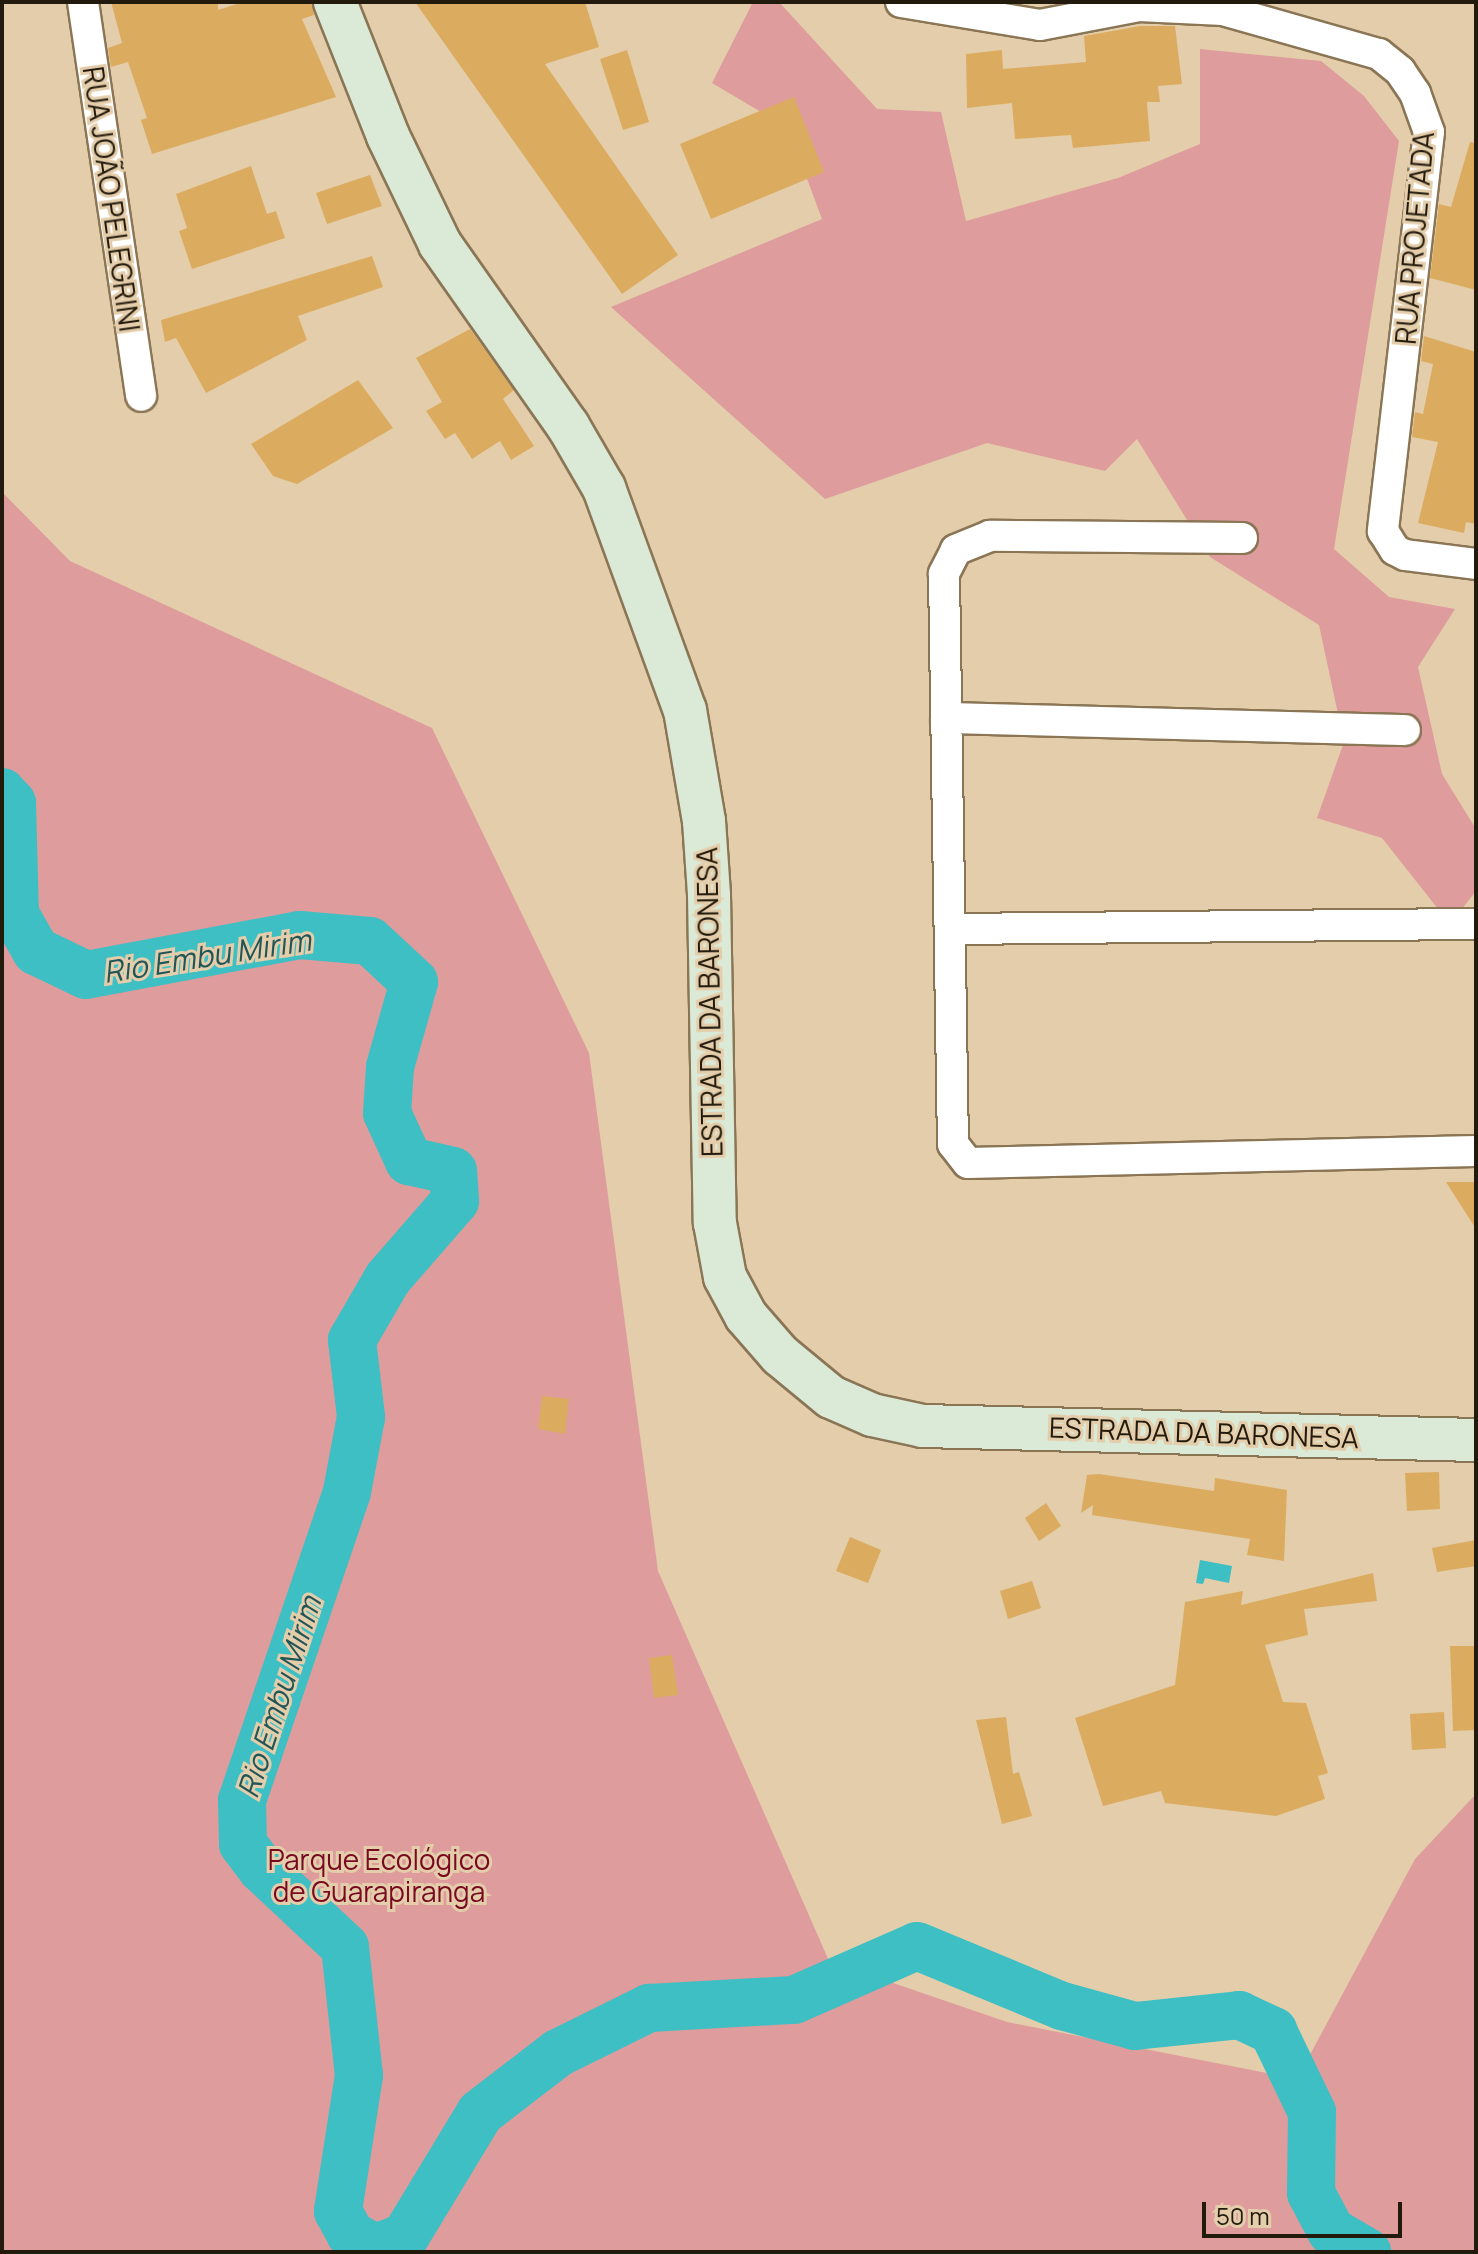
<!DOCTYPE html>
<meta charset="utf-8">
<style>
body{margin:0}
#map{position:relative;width:1478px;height:2254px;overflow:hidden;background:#e4cdaa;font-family:Manrope,sans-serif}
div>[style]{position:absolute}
.green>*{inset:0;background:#de9c9d}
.water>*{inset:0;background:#3dbfc4}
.river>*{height:48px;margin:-24px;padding:0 24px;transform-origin:24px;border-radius:24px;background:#3dbfc4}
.building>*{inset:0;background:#dbac5f}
.roads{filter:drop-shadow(2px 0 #8a7555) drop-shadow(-2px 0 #8a7555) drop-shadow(0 2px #8a7555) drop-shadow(0 -2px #8a7555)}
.minor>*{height:30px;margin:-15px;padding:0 15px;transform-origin:15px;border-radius:15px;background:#fff}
.secondary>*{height:42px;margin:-21px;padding:0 21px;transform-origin:21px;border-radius:21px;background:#dbe9d7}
span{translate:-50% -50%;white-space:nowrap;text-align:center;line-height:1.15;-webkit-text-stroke:6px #e4cdaa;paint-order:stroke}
.street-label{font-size:28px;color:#221a0d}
.park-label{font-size:28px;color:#780921}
.water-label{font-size:30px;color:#215658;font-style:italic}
.frame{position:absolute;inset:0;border:4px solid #221a0d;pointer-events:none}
.scale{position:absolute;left:1202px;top:2202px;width:200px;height:36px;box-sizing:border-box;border:4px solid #221a0d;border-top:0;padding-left:10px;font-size:24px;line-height:28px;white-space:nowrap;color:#221a0d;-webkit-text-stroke:6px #e4cdaa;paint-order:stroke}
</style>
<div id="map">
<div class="green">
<i style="clip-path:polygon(753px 2px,779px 2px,877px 109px,941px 112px,966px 221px,1118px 178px,1200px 144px,1200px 49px,1321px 61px,1364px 96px,1399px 141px,1334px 549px,1389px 597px,1455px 609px,1418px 667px,1442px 774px,1476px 829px,1476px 891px,1450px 924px,1382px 838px,1317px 818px,1344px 742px,1319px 625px,1210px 557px,1137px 439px,1105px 471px,987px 443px,825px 499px,611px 307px,822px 219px,788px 128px,712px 83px)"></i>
<i style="clip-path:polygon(2px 492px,70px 561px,432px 728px,589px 1053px,658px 1571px,829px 1961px,1007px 2022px,1297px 2079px,1415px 1859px,1476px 1794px,1476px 2252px,2px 2252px)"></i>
</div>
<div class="water">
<i style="clip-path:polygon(1200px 1560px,1232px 1566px,1229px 1583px,1205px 1578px,1203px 1584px,1196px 1583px)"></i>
</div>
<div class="river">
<i style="left:2px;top:792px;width:15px;rotate:48deg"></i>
<i style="left:12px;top:803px;width:111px;rotate:88.5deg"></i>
<i style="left:15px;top:914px;width:43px;rotate:60.4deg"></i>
<i style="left:36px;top:951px;width:55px;rotate:25.6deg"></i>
<i style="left:86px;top:975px;width:218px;rotate:-10.6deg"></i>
<i style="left:300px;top:935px;width:70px;rotate:4.9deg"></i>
<i style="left:370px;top:941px;width:60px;rotate:43deg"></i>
<i style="left:414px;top:982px;width:88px;rotate:105.8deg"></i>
<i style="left:390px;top:1067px;width:46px;rotate:93.7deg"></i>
<i style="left:387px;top:1113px;width:53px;rotate:65.4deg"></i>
<i style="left:409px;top:1161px;width:45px;rotate:12.8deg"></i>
<i style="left:453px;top:1171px;width:30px;rotate:86deg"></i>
<i style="left:455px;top:1201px;width:102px;rotate:131deg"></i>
<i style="left:388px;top:1278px;width:72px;rotate:120.1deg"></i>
<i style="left:352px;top:1340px;width:78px;rotate:83.3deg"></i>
<i style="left:361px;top:1417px;width:76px;rotate:100.6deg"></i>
<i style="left:347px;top:1492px;width:325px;rotate:108.8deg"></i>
<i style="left:242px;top:1800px;width:44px;rotate:88.7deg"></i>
<i style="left:243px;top:1844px;width:31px;rotate:53deg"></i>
<i style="left:262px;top:1869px;width:114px;rotate:43.2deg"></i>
<i style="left:345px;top:1947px;width:129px;rotate:83.8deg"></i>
<i style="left:359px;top:2075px;width:138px;rotate:98.8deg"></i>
<i style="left:338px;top:2211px;width:27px;rotate:62deg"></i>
<i style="left:351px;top:2235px;width:27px;rotate:28deg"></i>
<i style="left:375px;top:2248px;width:32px;rotate:-20deg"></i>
<i style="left:405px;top:2237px;width:145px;rotate:-58.8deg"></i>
<i style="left:480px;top:2113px;width:98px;rotate:-37.6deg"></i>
<i style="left:558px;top:2053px;width:102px;rotate:-26.3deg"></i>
<i style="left:649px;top:2008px;width:145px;rotate:-3.2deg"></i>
<i style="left:794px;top:2000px;width:134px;rotate:-23.7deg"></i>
<i style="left:917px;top:1946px;width:157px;rotate:22.5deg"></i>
<i style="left:1062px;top:2006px;width:76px;rotate:15.3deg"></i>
<i style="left:1135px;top:2026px;width:105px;rotate:-6deg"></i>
<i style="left:1239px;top:2015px;width:38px;rotate:25deg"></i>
<i style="left:1273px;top:2031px;width:90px;rotate:64.3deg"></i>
<i style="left:1312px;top:2112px;width:81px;rotate:90.7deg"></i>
<i style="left:1311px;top:2193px;width:43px;rotate:62.2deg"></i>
<i style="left:1331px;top:2231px;width:42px;rotate:30.3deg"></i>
</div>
<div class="building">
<i style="clip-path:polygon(111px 2px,218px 2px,218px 10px,243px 2px,312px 2px,314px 15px,302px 19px,336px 97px,152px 154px,141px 120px,147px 118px,128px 62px,111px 67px,108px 48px,122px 43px)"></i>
<i style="clip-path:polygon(415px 2px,585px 2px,599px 47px,545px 64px,678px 255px,622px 294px)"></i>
<i style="clip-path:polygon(1140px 26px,1175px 26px,1182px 84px,1158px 86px,1160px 102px,1147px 102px,1150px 141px,1073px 148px,1071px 135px,1015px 139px,1012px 103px,967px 108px,966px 54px,1002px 50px,1003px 69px,1086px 62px,1084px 36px)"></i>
<i style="clip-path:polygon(627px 50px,649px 122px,623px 130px,600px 59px)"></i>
<i style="clip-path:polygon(794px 97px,824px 172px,711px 219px,680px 144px)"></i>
<i style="clip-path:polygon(1470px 142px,1476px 143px,1476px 290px,1430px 278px,1439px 204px,1451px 207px)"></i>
<i style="clip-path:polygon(251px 166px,267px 214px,276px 211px,285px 238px,192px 269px,179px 231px,187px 228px,176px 194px)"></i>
<i style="clip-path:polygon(370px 175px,382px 206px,327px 224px,316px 193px)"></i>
<i style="clip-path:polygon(372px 256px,383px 287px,298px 316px,307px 340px,206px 393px,176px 338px,165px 342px,161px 320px)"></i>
<i style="clip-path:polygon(470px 329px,514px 390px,503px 399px,534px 446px,511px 460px,500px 441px,472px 459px,455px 433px,445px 439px,426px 411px,442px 402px,416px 358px)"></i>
<i style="clip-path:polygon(1424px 336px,1476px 352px,1476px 524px,1466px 522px,1464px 533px,1418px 523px,1438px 442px,1412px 437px,1415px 412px,1423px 414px,1433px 364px,1421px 361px)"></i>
<i style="clip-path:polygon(358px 380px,393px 428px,297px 484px,273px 476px,251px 444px)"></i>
<i style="clip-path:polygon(1446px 1182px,1476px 1182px,1476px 1229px)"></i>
<i style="clip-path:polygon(542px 1396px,569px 1399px,565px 1434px,538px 1429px)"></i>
<i style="clip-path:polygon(1439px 1472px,1440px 1509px,1407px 1511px,1405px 1473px)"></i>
<i style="clip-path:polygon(1099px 1474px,1214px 1491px,1215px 1478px,1287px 1490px,1284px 1561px,1247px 1555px,1250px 1539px,1092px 1515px,1093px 1505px,1081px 1513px,1087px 1475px)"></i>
<i style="clip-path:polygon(1046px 1503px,1061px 1526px,1039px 1541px,1025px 1518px)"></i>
<i style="clip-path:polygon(850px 1537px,881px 1550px,868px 1583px,836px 1571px)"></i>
<i style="clip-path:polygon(1476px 1540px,1476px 1566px,1437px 1572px,1432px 1548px)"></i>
<i style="clip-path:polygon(1373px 1573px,1377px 1601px,1304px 1609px,1308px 1635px,1265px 1645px,1283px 1702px,1306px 1703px,1328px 1773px,1318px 1776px,1325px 1799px,1276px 1816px,1165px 1803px,1161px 1791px,1103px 1806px,1075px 1718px,1175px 1685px,1185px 1602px,1243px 1591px,1241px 1605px)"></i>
<i style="clip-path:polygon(1032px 1581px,1041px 1608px,1008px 1619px,1000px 1591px)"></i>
<i style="clip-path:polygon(1450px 1646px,1476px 1646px,1476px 1730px,1453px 1731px)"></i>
<i style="clip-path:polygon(672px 1655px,678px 1695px,654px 1698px,649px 1658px)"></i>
<i style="clip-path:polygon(1444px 1712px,1446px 1748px,1412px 1750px,1410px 1714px)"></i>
<i style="clip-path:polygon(1006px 1717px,1013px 1774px,1019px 1772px,1032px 1816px,1002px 1824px,976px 1720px)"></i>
</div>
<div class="roads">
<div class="minor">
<i style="left:83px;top:2px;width:398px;rotate:81.6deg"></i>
<i style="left:901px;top:2px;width:141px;rotate:9.4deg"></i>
<i style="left:1040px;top:25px;width:101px;rotate:-10.9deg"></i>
<i style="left:1139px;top:6px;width:84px;rotate:2.7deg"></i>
<i style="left:1223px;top:10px;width:162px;rotate:15.8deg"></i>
<i style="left:1379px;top:54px;width:27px;rotate:39deg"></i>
<i style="left:1400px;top:71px;width:27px;rotate:56deg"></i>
<i style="left:1415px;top:93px;width:41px;rotate:70.3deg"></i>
<i style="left:1429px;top:132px;width:402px;rotate:96.6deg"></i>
<i style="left:1383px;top:531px;width:22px;rotate:58deg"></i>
<i style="left:1395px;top:550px;width:11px;rotate:27deg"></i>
<i style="left:1405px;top:555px;width:72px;rotate:7.2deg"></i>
<i style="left:1242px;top:538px;width:252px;rotate:-179.5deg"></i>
<i style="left:990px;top:536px;width:37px;rotate:158deg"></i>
<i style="left:956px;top:550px;width:27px;rotate:117deg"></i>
<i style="left:944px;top:574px;width:570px;rotate:89.1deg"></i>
<i style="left:953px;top:1144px;width:24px;rotate:52deg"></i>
<i style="left:968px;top:1163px;width:508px;rotate:-1.35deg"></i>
<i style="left:946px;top:718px;width:459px;rotate:1.5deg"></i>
<i style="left:950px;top:929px;width:523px;rotate:-0.55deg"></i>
</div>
<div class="secondary">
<i style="left:335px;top:2px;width:144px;rotate:68.4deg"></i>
<i style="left:388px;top:136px;width:120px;rotate:64.3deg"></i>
<i style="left:440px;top:244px;width:223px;rotate:54.9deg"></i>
<i style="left:568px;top:426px;width:72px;rotate:59.9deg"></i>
<i style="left:604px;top:488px;width:236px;rotate:70deg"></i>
<i style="left:685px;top:710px;width:113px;rotate:80.3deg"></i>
<i style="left:704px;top:821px;width:74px;rotate:86.1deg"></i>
<i style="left:709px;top:895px;width:328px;rotate:89deg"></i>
<i style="left:715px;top:1223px;width:55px;rotate:79.5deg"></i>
<i style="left:725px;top:1277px;width:44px;rotate:61.7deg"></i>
<i style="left:746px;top:1316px;width:52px;rotate:48.9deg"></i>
<i style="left:780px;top:1355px;width:66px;rotate:39.5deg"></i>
<i style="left:831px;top:1397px;width:45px;rotate:23.7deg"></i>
<i style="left:872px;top:1415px;width:52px;rotate:12.2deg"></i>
<i style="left:923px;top:1426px;width:553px;rotate:1.45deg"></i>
</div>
</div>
<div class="street-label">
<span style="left:112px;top:199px;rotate:82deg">RUA JOÃO PELEGRINI</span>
<span style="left:1414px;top:238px;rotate:-85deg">RUA PROJETADA</span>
<span style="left:709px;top:1002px;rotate:-91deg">ESTRADA DA BARONESA</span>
<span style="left:1204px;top:1432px;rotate:2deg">ESTRADA DA BARONESA</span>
</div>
<div class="park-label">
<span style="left:379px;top:1875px">Parque Ecológico<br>de Guarapiranga</span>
</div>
<div class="water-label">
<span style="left:207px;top:956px;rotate:-9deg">Rio Embu Mirim</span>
<span style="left:279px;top:1697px;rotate:-72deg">Rio Embu Mirim</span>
</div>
<div class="frame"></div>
<div class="scale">50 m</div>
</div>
